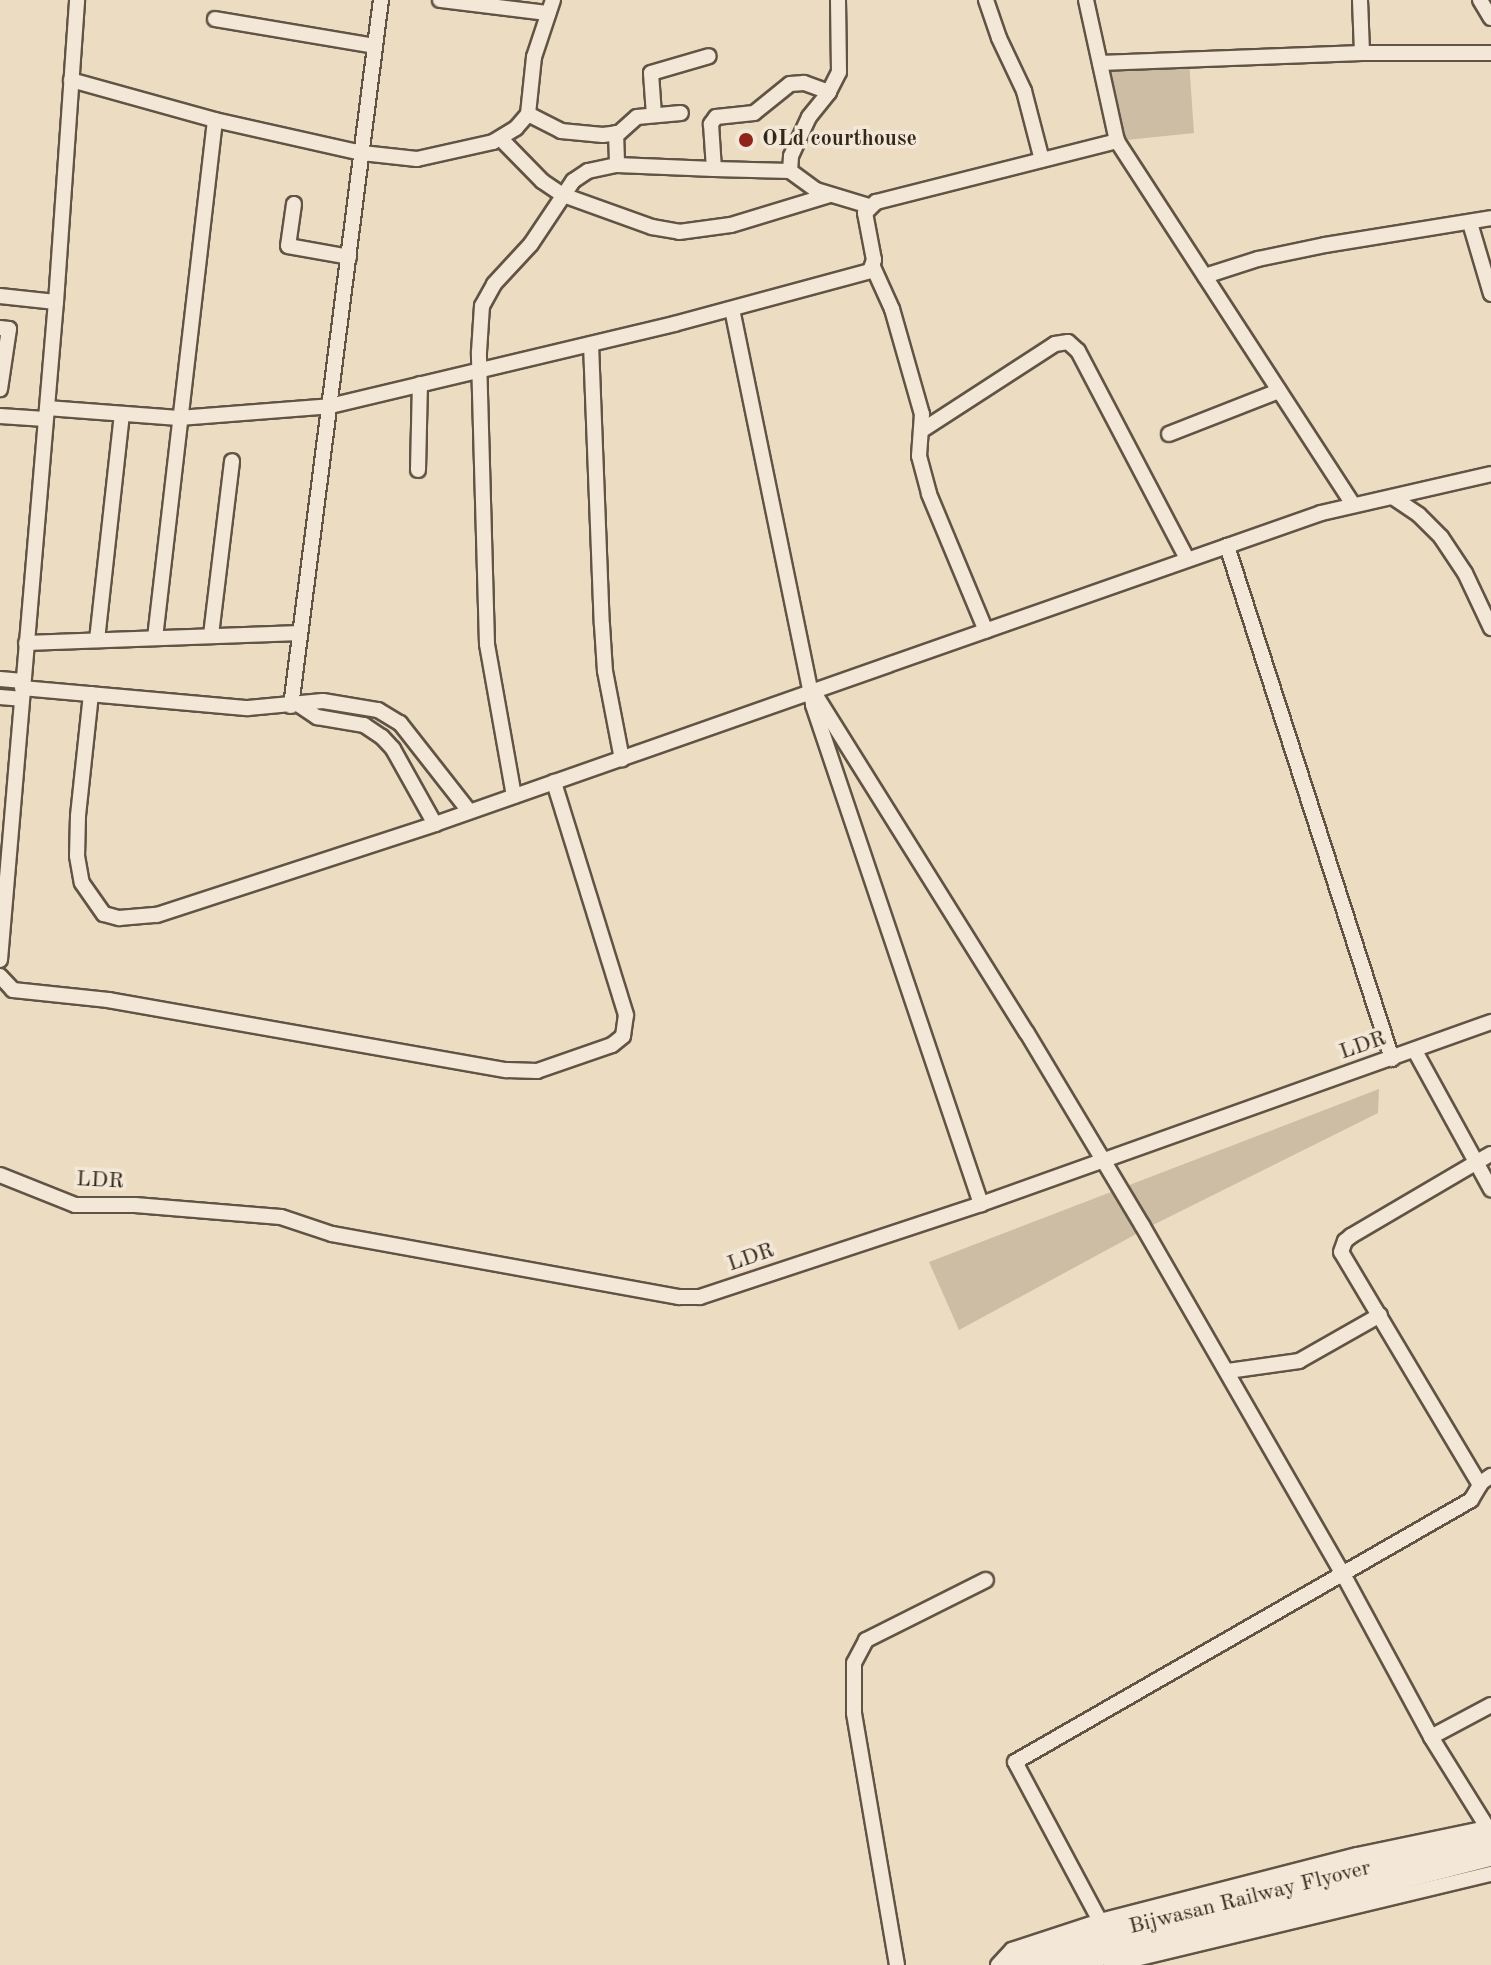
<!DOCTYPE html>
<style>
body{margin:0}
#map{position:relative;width:1491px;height:1965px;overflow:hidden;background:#ecdcc2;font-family:"Old Standard TT",serif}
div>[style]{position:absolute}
.green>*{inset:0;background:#cdbda5}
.roads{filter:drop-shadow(2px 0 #615444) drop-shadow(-2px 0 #615444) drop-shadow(0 2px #615444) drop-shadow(0 -2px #615444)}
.street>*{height:14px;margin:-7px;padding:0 7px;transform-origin:7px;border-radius:7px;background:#f3e8d7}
.secondary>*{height:22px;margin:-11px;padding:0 11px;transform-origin:11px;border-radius:11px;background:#f3e8d7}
.dots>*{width:22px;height:22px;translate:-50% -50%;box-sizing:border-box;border:4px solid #f3e8d7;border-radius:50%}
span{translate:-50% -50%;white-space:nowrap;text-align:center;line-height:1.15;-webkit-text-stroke:7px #f3e8d7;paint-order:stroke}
.poi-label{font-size:22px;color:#33271a;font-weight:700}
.left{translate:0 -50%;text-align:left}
.street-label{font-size:22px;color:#33271a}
</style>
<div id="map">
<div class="green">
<i style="clip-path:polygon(1189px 61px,1194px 133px,1117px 141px,1100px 63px)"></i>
<i style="clip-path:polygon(1379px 1089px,1378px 1113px,1151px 1226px,959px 1330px,929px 1262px)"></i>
</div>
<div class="roads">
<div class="street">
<i style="left:440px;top:0;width:109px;rotate:6.9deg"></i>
<i style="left:838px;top:0;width:72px;rotate:89.2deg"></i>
<i style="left:839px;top:72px;width:22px;rotate:117deg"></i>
<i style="left:829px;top:92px;width:27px;rotate:-160deg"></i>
<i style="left:804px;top:83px;width:14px;rotate:176deg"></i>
<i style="left:790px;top:84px;width:46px;rotate:141.1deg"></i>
<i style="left:754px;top:113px;width:38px;rotate:174deg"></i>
<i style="left:716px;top:117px;width:9px;rotate:126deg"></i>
<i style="left:711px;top:124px;width:45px;rotate:86.2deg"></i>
<i style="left:714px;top:169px;width:76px;rotate:1.5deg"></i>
<i style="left:790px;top:171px;width:32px;rotate:36deg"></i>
<i style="left:816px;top:190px;width:55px;rotate:16.8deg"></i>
<i style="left:986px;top:0;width:40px;rotate:71.1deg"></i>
<i style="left:999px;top:38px;width:59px;rotate:64.7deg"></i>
<i style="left:1024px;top:91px;width:71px;rotate:75.4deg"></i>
<i style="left:1086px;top:0;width:144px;rotate:77.6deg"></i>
<i style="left:1117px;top:141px;width:432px;rotate:57deg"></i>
<i style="left:1360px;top:0;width:53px;rotate:87.8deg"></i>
<i style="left:1480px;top:0;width:21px;rotate:59deg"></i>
<i style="left:215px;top:19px;width:162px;rotate:9.6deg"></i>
<i style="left:1100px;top:63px;width:262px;rotate:-2.2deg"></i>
<i style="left:1362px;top:53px;width:129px"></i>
<i style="left:71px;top:80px;width:149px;rotate:15.5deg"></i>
<i style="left:215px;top:120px;width:151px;rotate:12.7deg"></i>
<i style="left:362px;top:153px;width:55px;rotate:6.2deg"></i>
<i style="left:417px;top:159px;width:78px;rotate:-12.6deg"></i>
<i style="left:493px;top:142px;width:27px;rotate:-31deg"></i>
<i style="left:516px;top:128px;width:18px;rotate:-49deg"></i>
<i style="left:528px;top:114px;width:57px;rotate:-84deg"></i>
<i style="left:534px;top:57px;width:60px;rotate:-71.6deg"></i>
<i style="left:528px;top:114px;width:37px;rotate:27deg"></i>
<i style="left:561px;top:131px;width:42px;rotate:5.4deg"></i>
<i style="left:603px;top:135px;width:16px;rotate:-7deg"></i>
<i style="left:619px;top:133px;width:24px;rotate:-42deg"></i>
<i style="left:637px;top:117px;width:44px;rotate:-5.2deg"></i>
<i style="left:654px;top:115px;width:42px;rotate:-94.1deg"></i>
<i style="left:651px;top:73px;width:60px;rotate:-16.3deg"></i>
<i style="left:616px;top:133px;width:32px;rotate:88deg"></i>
<i style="left:617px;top:165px;width:97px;rotate:2.4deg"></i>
<i style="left:501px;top:139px;width:59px;rotate:45.7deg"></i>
<i style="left:542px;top:181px;width:25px;rotate:34deg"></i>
<i style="left:563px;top:195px;width:95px;rotate:19.8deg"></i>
<i style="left:652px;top:227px;width:27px;rotate:10deg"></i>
<i style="left:679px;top:232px;width:52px;rotate:-7.7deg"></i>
<i style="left:731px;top:225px;width:103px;rotate:-16.9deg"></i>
<i style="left:790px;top:171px;width:15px;rotate:-86deg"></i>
<i style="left:791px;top:156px;width:43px;rotate:-65.2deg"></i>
<i style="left:809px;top:117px;width:32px;rotate:-51deg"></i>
<i style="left:294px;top:204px;width:42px;rotate:98.1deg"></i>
<i style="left:288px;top:246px;width:62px;rotate:10.2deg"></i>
<i style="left:1470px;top:223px;width:74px;rotate:73.5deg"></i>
<i style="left:873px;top:267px;width:46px;rotate:65.7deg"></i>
<i style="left:892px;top:309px;width:109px;rotate:74.1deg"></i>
<i style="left:922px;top:414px;width:42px;rotate:94.1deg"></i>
<i style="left:919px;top:456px;width:39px;rotate:75deg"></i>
<i style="left:929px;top:494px;width:148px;rotate:67.4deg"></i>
<i style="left:1205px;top:276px;width:56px;rotate:-17.8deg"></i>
<i style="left:1258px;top:259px;width:68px;rotate:-11.8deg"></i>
<i style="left:1325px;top:245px;width:168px;rotate:-9.2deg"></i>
<i style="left:0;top:296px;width:56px;rotate:6.1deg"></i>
<i style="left:732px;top:309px;width:404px;rotate:78.4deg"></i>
<i style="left:813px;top:705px;width:527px;rotate:71.39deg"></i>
<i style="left:0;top:328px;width:9px;rotate:6deg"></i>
<i style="left:9px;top:329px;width:61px;rotate:98.5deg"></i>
<i style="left:591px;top:344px;width:281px;rotate:87.8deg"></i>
<i style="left:602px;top:625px;width:46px;rotate:86.3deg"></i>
<i style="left:605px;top:671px;width:90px;rotate:79.1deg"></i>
<i style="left:47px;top:408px;width:132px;rotate:4.3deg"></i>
<i style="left:179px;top:418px;width:151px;rotate:-4.5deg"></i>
<i style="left:330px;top:406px;width:354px;rotate:-13.4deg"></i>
<i style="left:674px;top:324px;width:203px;rotate:-15.1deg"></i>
<i style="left:870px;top:271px;width:12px;rotate:-70deg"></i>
<i style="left:874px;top:260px;width:48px;rotate:-100.8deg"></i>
<i style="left:865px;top:213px;width:16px;rotate:-45deg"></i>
<i style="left:876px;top:202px;width:249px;rotate:-14.2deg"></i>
<i style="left:0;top:416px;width:45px;rotate:3.8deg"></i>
<i style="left:924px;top:429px;width:156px;rotate:-33deg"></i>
<i style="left:1055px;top:344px;width:13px;rotate:-9deg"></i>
<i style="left:1068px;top:342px;width:13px;rotate:42deg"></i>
<i style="left:1078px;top:351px;width:235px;rotate:62.3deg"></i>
<i style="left:1169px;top:434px;width:118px;rotate:-21.4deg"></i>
<i style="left:418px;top:470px;width:86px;rotate:-88.7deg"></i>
<i style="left:1394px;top:498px;width:30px;rotate:34deg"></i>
<i style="left:1419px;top:515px;width:31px;rotate:45deg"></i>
<i style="left:1441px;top:537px;width:43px;rotate:56.3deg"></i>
<i style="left:1465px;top:573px;width:61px;rotate:64.7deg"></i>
<i style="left:1227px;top:546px;width:539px;rotate:72.17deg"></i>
<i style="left:211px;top:635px;width:175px;rotate:-83.1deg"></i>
<i style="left:155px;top:638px;width:521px;rotate:-83.39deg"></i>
<i style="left:97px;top:640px;width:227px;rotate:-83.7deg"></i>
<i style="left:26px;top:643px;width:274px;rotate:-2.1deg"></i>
<i style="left:0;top:679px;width:23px;rotate:5deg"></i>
<i style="left:22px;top:688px;width:227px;rotate:5.1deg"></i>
<i style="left:248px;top:708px;width:75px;rotate:-5.3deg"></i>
<i style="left:323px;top:701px;width:56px;rotate:9.3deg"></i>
<i style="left:378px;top:710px;width:26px;rotate:31deg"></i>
<i style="left:400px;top:723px;width:112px;rotate:51.9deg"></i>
<i style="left:813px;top:691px;width:403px;rotate:58deg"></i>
<i style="left:1027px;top:1033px;width:224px;rotate:59.1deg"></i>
<i style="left:1142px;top:1225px;width:403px;rotate:60.1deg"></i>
<i style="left:1343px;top:1574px;width:185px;rotate:61.6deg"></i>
<i style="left:1431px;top:1737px;width:106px;rotate:58.1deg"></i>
<i style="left:91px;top:694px;width:123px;rotate:96.1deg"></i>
<i style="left:78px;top:816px;width:40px;rotate:91.4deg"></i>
<i style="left:77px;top:856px;width:27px;rotate:80deg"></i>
<i style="left:82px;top:883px;width:38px;rotate:55deg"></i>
<i style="left:104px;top:914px;width:16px;rotate:15deg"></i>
<i style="left:119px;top:918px;width:38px;rotate:-5deg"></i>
<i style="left:157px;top:915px;width:293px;rotate:-18.1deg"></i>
<i style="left:435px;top:824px;width:939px;rotate:-19.34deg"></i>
<i style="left:1321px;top:513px;width:174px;rotate:-12.9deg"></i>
<i style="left:0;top:697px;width:21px;rotate:5deg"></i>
<i style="left:299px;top:705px;width:22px;rotate:34deg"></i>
<i style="left:317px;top:717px;width:48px;rotate:9.7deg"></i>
<i style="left:364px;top:725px;width:22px;rotate:34deg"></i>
<i style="left:382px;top:737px;width:16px;rotate:47deg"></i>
<i style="left:393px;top:749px;width:86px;rotate:60.8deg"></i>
<i style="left:291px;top:706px;width:712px;rotate:-82.74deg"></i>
<i style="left:514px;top:796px;width:154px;rotate:-100.1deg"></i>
<i style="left:487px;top:644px;width:292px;rotate:-91.6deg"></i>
<i style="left:479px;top:352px;width:46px;rotate:-86.3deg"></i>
<i style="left:482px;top:306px;width:25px;rotate:-61deg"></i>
<i style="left:494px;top:284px;width:54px;rotate:-47.2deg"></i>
<i style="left:531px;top:244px;width:76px;rotate:-56.3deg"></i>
<i style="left:573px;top:181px;width:18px;rotate:-34deg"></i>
<i style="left:588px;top:171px;width:30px;rotate:-12deg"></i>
<i style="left:0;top:960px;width:660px;rotate:-85.14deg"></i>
<i style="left:56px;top:302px;width:303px;rotate:-86deg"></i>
<i style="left:0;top:976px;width:19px;rotate:47deg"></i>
<i style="left:13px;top:990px;width:96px;rotate:6deg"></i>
<i style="left:108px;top:1000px;width:405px;rotate:10deg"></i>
<i style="left:507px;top:1070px;width:30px;rotate:2deg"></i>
<i style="left:537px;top:1071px;width:79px;rotate:-19.1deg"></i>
<i style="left:612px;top:1045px;width:14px;rotate:-39deg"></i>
<i style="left:623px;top:1036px;width:21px;rotate:-82deg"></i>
<i style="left:626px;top:1015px;width:244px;rotate:-107.2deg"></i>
<i style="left:1415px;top:1051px;width:158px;rotate:61.2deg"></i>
<i style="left:0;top:1175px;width:81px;rotate:21.8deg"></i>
<i style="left:75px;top:1205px;width:60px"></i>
<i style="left:135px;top:1205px;width:146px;rotate:4.7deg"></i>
<i style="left:281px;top:1217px;width:54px;rotate:18.4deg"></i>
<i style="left:332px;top:1234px;width:353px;rotate:10.3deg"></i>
<i style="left:679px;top:1297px;width:21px"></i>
<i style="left:700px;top:1297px;width:296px;rotate:-18.3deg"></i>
<i style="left:981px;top:1204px;width:542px;rotate:-19.64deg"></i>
<i style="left:1228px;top:1371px;width:72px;rotate:-8deg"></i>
<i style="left:1299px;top:1361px;width:93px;rotate:-29.6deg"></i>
<i style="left:1480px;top:1485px;width:271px;rotate:-120.8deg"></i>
<i style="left:1341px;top:1252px;width:12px;rotate:-70deg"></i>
<i style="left:1345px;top:1241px;width:8px;rotate:-40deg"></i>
<i style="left:1351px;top:1236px;width:162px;rotate:-30.4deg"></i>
<i style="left:1431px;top:1737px;width:68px;rotate:-28.1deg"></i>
<i style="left:1100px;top:1921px;width:180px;rotate:-118.1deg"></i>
<i style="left:1015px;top:1762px;width:526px;rotate:-29.88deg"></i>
<i style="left:1471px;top:1500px;width:21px;rotate:-59deg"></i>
<i style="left:1482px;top:1482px;width:11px;rotate:-34deg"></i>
<i style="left:897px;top:1965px;width:256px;rotate:-99.7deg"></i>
<i style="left:854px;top:1713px;width:50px;rotate:-90deg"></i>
<i style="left:854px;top:1663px;width:26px;rotate:-62deg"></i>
<i style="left:866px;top:1640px;width:134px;rotate:-26.6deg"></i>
<i style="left:998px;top:1965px;width:21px;rotate:-47deg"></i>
<i style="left:1012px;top:1950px;width:93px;rotate:-18.2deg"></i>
<i style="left:1100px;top:1921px;width:265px;rotate:-14.4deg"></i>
<i style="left:1357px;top:1855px;width:137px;rotate:-11.8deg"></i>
<i style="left:1111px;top:1965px;width:391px;rotate:-13.5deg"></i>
</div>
<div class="secondary">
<i style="left:1011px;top:1965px;width:125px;rotate:-17.7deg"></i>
<i style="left:1130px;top:1927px;width:372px;rotate:-13.7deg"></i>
<i style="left:1058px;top:1965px;width:447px;rotate:-14.3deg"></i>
</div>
</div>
<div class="dots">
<i style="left:746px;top:140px;background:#8f2418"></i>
</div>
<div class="poi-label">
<span class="left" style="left:762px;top:140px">OLd courthouse</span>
</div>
<div class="street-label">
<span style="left:1363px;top:1046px;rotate:-19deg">LDR</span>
<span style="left:100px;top:1181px;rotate:3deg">LDR</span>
<span style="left:751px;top:1258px;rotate:-19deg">LDR</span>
<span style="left:1250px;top:1898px;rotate:-14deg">Bijwasan Railway Flyover</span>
</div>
</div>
